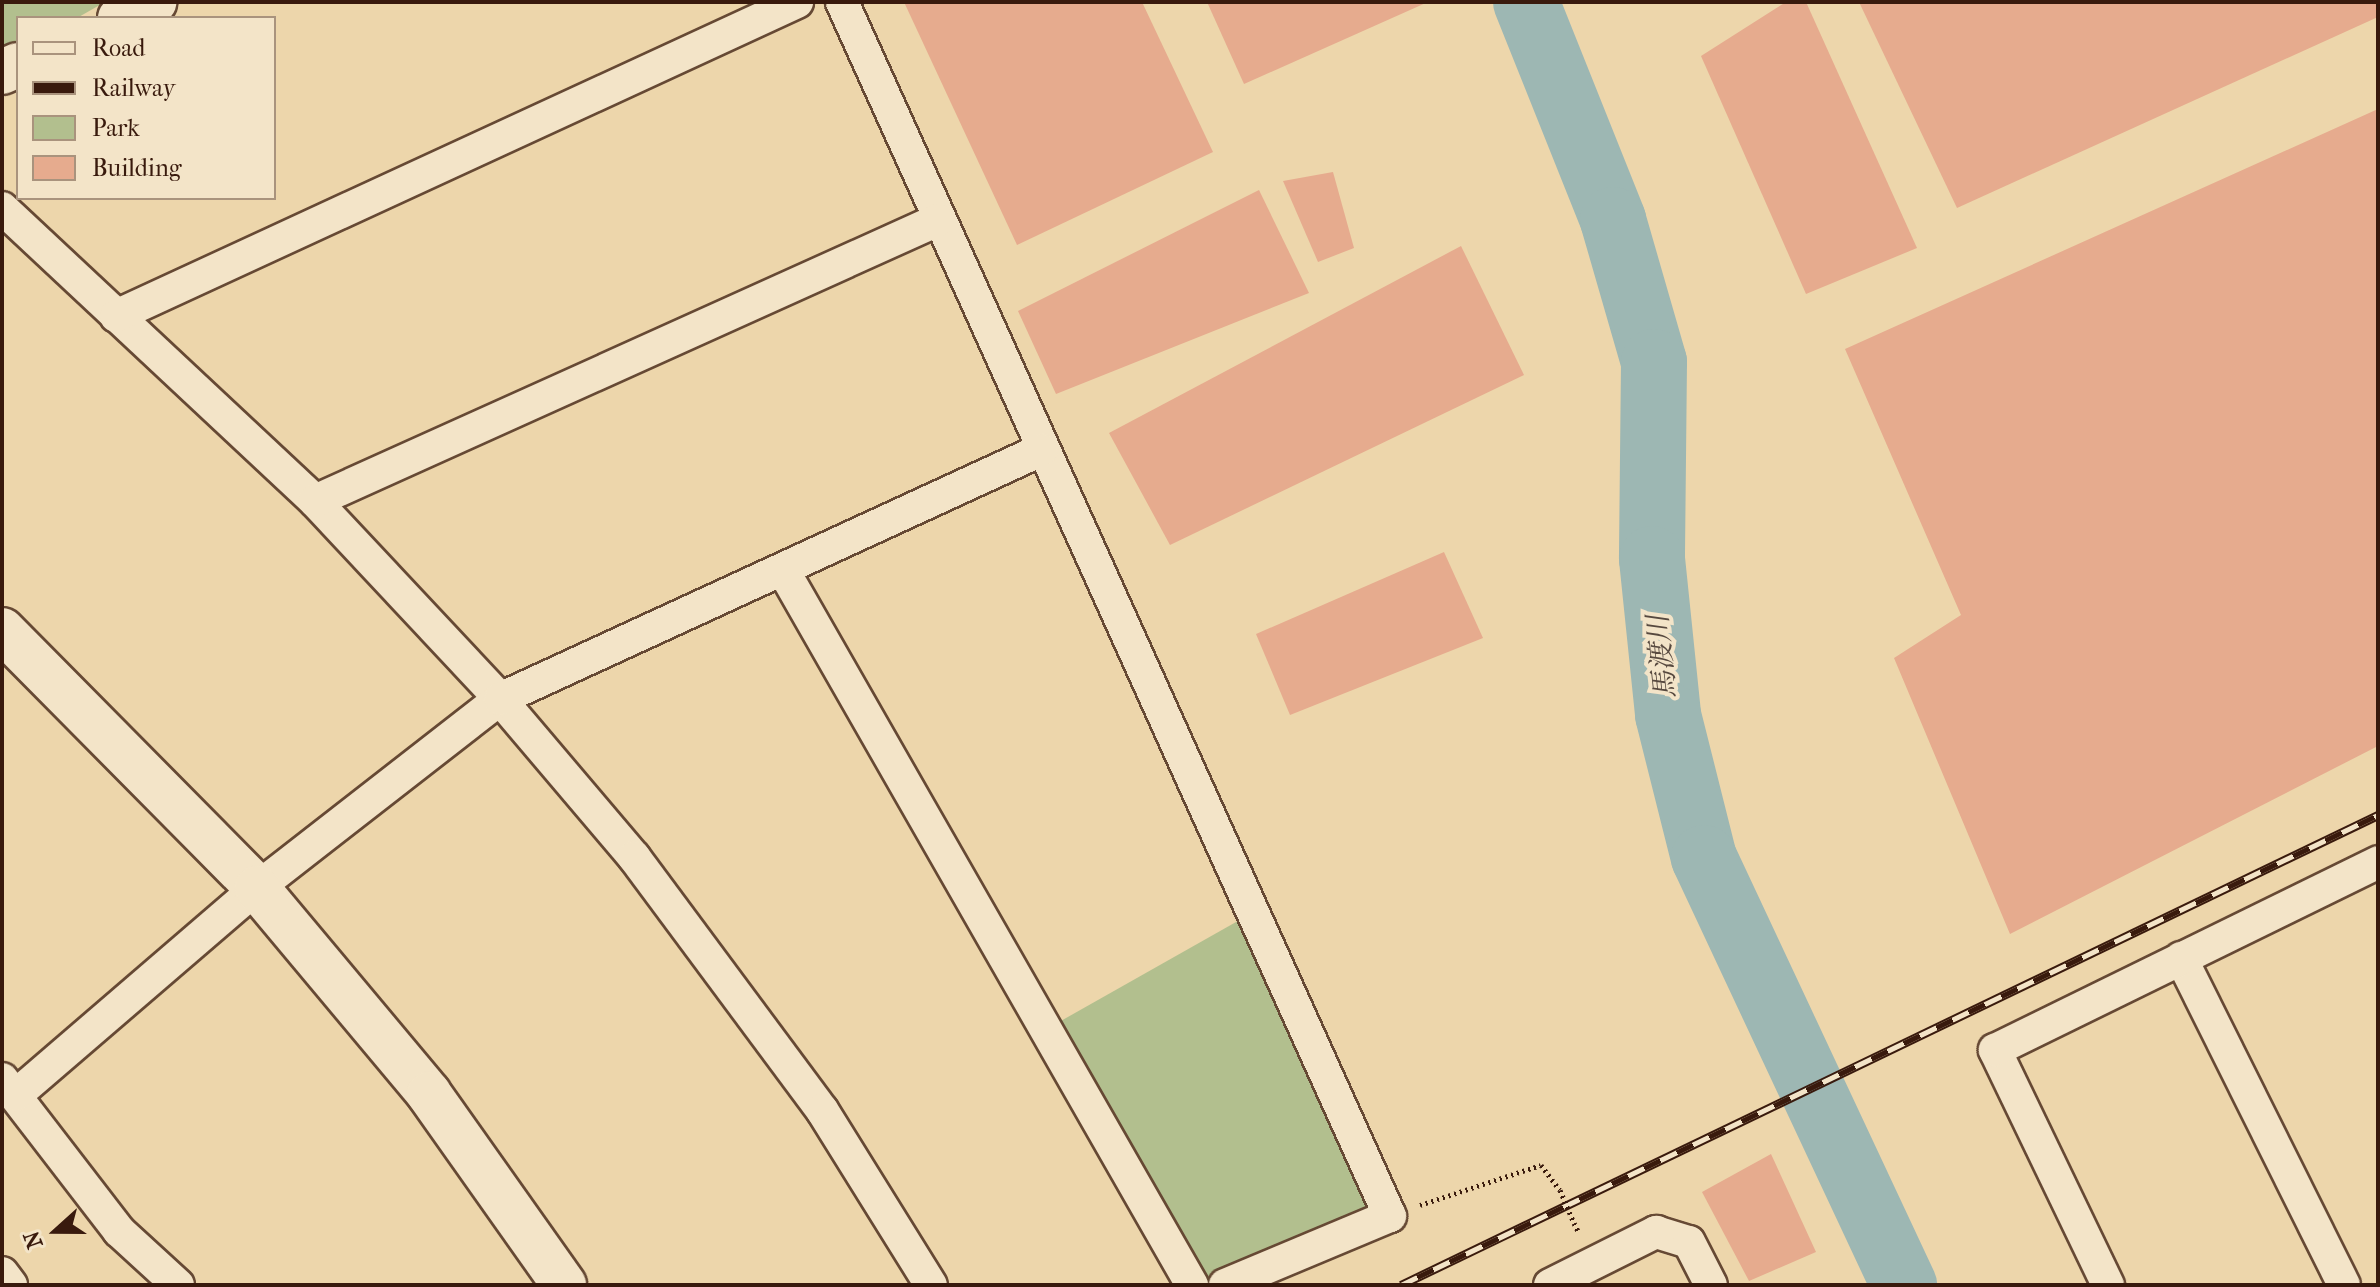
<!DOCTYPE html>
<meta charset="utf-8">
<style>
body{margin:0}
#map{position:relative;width:2380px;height:1287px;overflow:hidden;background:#edd6ab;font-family:"IM FELL French Canon","Noto Serif JP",serif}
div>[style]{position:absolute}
.green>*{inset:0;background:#b2bf8e}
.river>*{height:66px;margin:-33px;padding:0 33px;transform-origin:33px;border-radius:33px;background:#9db7b3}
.building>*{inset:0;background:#e6ab8e}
.path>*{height:5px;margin-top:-2.5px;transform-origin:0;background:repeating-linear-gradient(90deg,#391a0d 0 2px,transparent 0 6px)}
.roads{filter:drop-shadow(2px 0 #664934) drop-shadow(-2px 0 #664934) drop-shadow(0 2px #664934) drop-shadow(0 -2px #664934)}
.street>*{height:32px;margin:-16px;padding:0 16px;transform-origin:16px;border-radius:16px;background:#f3e4c8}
.secondary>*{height:44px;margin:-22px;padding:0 22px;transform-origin:22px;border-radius:22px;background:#f3e4c8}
.rail>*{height:9px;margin-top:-4.5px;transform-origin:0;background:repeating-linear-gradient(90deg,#f3e4c8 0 18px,#391a0d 0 36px);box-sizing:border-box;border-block:2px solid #391a0d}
.path-bridge>*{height:5px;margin-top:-2.5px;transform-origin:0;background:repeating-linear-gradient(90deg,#391a0d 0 2px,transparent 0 6px)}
span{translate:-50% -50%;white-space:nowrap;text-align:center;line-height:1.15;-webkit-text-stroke:8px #f3e4c8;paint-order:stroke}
.water-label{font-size:28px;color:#57493f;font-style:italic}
.frame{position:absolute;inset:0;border:4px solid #391a0d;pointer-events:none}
.legend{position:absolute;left:16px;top:16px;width:260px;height:184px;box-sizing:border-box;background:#f3e4c8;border:2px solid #a9937d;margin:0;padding:10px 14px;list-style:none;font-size:24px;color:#391a0d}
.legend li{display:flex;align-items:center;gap:16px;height:40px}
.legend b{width:40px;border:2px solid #a9937d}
.north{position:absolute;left:16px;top:1191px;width:80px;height:80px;-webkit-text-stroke:6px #f3e4c8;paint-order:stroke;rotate:249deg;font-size:22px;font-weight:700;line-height:32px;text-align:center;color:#391a0d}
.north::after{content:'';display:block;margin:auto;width:28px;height:36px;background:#391a0d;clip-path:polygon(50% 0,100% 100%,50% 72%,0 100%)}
</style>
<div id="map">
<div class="green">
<i style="clip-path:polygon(2px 2px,105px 2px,77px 18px,18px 18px,18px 52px,2px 61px)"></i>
<i style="clip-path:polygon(1252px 913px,1390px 1216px,1225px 1285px,1200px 1285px,1059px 1022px)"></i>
</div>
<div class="river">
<i style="left:1526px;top:2px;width:235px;rotate:68.2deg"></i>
<i style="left:1613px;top:220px;width:148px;rotate:73.9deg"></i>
<i style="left:1654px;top:362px;width:197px;rotate:90.6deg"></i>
<i style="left:1652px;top:559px;width:157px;rotate:84.1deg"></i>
<i style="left:1668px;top:715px;width:147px;rotate:75.9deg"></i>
<i style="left:1704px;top:858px;width:472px;rotate:64.9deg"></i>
</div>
<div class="building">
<i style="clip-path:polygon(904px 2px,1142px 2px,1213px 152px,1017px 245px)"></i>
<i style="clip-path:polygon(1207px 2px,1428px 2px,1244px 84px)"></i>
<i style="clip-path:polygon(1786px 2px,1806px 2px,1917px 248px,1806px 294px,1701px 56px)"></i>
<i style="clip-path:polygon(1859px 2px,2378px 2px,2378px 17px,1957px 208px)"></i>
<i style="clip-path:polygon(2378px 109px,2378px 746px,2010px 934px,1894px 658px,1961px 615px,1845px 349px)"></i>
<i style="clip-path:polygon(1333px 172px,1354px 248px,1318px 262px,1283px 181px)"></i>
<i style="clip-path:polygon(1259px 190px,1309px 293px,1056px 394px,1018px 311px)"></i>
<i style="clip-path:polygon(1461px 246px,1524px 375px,1170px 545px,1109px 433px)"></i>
<i style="clip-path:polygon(1444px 552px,1483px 638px,1290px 715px,1256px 634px)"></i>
<i style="clip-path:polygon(1771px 1154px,1816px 1252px,1749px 1281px,1702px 1192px)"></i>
</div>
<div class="path">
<i style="left:1420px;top:1205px;width:127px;rotate:-18.3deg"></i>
<i style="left:1541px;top:1165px;width:31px;rotate:53deg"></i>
<i style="left:1574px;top:1223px;width:11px;rotate:63deg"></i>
</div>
<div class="roads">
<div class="street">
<i style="left:842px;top:2px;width:1332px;rotate:65.71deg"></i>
<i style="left:1390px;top:1216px;width:179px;rotate:157.3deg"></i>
<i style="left:2px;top:208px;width:429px;rotate:43.1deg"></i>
<i style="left:315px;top:501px;width:271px;rotate:46.9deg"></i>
<i style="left:500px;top:699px;width:207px;rotate:49.7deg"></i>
<i style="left:634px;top:857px;width:315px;rotate:53.4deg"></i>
<i style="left:822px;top:1110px;width:206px;rotate:58.1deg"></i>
<i style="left:116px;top:316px;width:750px;rotate:-24.75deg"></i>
<i style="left:315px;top:501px;width:683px;rotate:-24.28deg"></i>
<i style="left:783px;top:570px;width:824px;rotate:60.23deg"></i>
<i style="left:2181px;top:958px;width:365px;rotate:63.5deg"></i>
<i style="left:2px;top:1079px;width:192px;rotate:52.4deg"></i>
<i style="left:119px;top:1231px;width:80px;rotate:42.5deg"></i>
<i style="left:16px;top:1095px;width:318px;rotate:-40.7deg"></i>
<i style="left:257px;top:888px;width:308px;rotate:-37.9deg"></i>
<i style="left:500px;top:699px;width:596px;rotate:-24.71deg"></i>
<i style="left:2px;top:1273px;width:15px;rotate:53deg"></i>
<i style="left:1550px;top:1285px;width:119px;rotate:-26.6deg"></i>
<i style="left:1656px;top:1232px;width:34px;rotate:17deg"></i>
<i style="left:1689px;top:1242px;width:48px;rotate:62.9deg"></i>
<i style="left:2108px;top:1285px;width:261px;rotate:-115.7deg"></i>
<i style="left:1995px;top:1050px;width:427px;rotate:-26.1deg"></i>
</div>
<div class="secondary">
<i style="left:120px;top:18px;width:38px;rotate:-25deg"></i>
<i style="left:2px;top:72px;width:17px;rotate:-24deg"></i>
<i style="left:2px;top:630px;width:363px;rotate:45.3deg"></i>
<i style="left:257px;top:888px;width:268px;rotate:50.1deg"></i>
<i style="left:429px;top:1094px;width:234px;rotate:54.7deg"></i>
</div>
</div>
<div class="rail">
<i style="left:1401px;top:1285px;width:1084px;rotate:-25.69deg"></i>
</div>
<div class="path-bridge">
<i style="left:1560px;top:1190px;width:36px;rotate:67deg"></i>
</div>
<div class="water-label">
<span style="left:1662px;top:657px;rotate:-96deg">馬渡川</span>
</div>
<div class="frame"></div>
<ul class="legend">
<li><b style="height:10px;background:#f3e4c8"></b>Road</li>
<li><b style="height:10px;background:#391a0d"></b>Railway</li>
<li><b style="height:22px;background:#b2bf8e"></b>Park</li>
<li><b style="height:22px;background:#e6ab8e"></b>Building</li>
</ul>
<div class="north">N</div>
</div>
